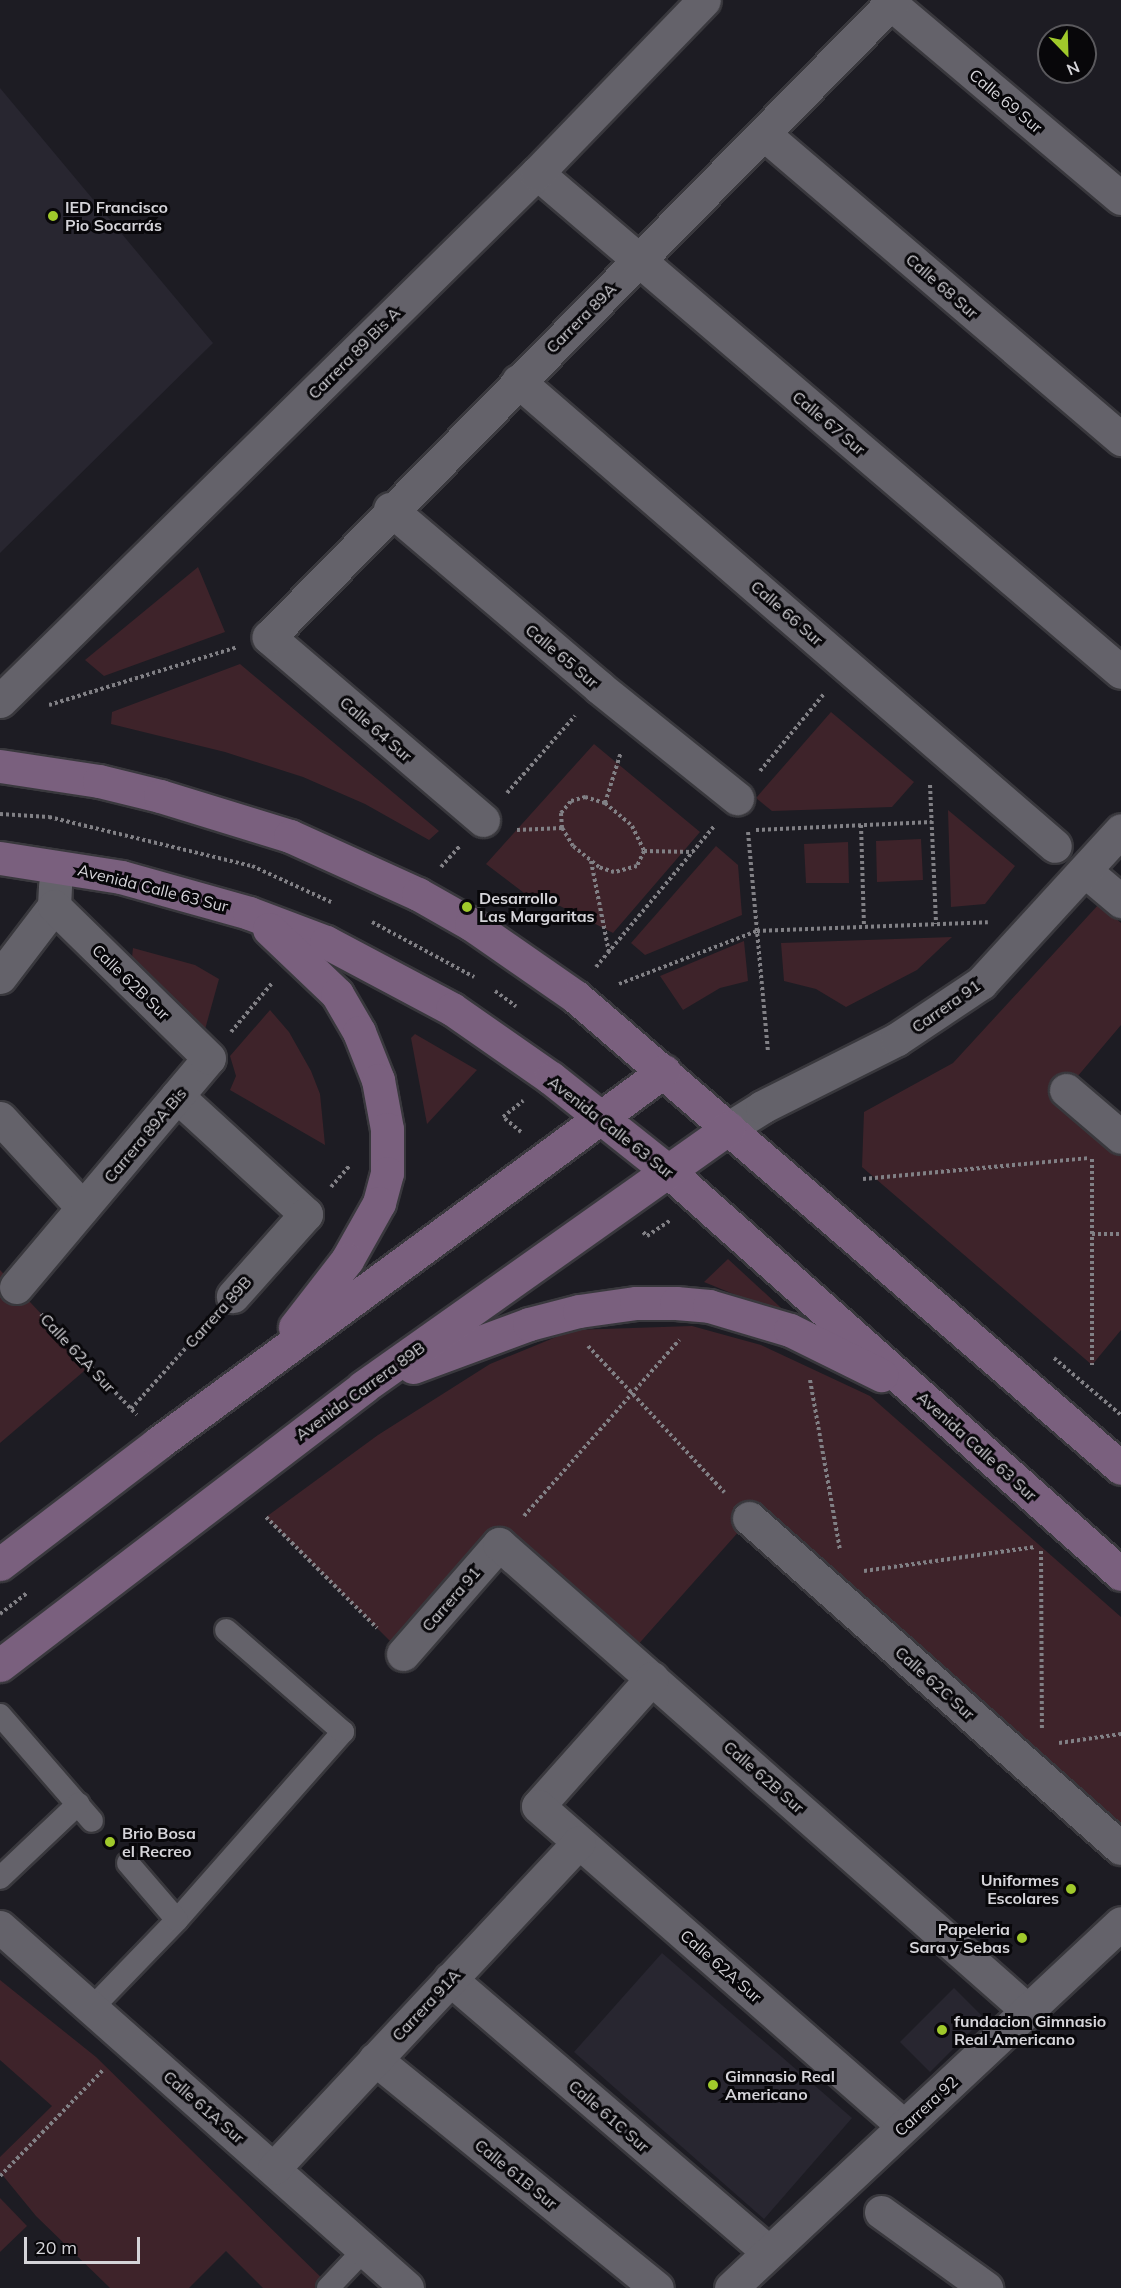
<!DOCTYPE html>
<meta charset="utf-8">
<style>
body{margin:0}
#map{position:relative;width:1121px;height:2288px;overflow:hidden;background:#1d1c23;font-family:Mulish,sans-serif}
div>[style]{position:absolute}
.built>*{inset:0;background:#282630}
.green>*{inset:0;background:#3e232a}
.path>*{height:4px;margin-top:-2px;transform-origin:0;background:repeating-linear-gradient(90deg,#818085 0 3px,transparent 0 6px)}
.roads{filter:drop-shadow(2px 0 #39383d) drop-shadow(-2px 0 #39383d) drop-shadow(0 2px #39383d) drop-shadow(0 -2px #39383d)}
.lane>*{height:22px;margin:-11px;padding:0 11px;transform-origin:11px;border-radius:11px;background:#64626a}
.street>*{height:33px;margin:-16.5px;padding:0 16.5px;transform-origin:16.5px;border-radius:16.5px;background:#64626a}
.secondary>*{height:33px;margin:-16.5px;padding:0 16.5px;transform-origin:16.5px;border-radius:16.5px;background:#7a607e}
.dots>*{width:16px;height:16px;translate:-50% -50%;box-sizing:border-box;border:3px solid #08070a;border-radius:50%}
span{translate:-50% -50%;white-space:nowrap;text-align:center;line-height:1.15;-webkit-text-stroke:6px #08070a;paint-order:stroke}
.street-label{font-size:16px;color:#d5d4d9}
.poi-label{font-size:16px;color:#d5d4d9;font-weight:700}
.left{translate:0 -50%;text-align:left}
.right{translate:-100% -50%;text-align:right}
.north{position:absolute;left:1037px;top:24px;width:60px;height:60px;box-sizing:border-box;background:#08070a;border:2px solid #5a595d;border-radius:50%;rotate:157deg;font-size:16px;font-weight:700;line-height:24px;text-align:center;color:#d5d4d9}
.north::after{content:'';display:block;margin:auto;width:21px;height:27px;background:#a0c92b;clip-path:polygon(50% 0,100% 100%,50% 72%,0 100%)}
.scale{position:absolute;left:24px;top:2237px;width:116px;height:27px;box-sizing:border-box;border:3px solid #d5d4d9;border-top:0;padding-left:8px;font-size:18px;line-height:21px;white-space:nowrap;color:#d5d4d9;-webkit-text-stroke:4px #08070a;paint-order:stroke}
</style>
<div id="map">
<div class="built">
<i style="clip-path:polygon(0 88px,213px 343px,0 553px)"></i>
<i style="clip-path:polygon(662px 1953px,852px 2118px,764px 2219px,574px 2052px)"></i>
<i style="clip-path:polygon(954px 1988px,984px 2018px,930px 2072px,900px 2042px)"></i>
</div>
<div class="green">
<i style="clip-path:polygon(198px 567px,225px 632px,104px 676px,85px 660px)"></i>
<i style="clip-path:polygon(240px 664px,439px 831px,429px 840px,365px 804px,303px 777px,225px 752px,111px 724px,112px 712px)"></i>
<i style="clip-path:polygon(831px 712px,914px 782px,892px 807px,772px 811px,756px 798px)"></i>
<i style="clip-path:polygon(594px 744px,700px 832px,613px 933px,560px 906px,536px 902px,486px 864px)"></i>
<i style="clip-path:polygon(948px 810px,1015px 866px,985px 904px,951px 907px)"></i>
<i style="clip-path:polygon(921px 839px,923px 880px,877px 882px,876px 841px)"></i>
<i style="clip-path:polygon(848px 842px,849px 883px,806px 883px,804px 844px)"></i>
<i style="clip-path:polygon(716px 846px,738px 865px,742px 915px,645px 955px,631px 943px)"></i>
<i style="clip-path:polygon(1099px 904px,1121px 923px,1121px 1025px,1066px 1090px,1121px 1137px,1121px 1330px,1092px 1365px,862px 1167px,864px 1112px,953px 1063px)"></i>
<i style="clip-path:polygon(952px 937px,917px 970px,846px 1007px,816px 989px,784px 981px,781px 943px)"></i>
<i style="clip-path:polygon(744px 941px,748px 981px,720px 988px,683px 1010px,660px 976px)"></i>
<i style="clip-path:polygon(133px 948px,195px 965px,219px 979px,204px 1033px,131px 967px)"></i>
<i style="clip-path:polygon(270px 1010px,289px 1032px,311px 1071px,320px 1094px,325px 1145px,230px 1090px,236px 1076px,230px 1056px)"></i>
<i style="clip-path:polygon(415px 1034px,477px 1070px,427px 1124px,411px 1038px)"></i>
<i style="clip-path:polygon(728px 1259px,792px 1318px,704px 1282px)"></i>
<i style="clip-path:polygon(0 1270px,90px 1366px,0 1443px)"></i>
<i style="clip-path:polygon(692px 1326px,761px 1345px,870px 1396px,1121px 1617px,1121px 1848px,750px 1519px,627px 1657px,499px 1544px,403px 1654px,266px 1517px,378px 1435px,490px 1364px,573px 1330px)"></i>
<i style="clip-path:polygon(0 1980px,96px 2057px,332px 2288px,263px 2288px,226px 2251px,189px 2288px,110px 2288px,36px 2216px,0 2172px,0 2157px,52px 2106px,0 2060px)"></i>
<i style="clip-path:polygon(0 2198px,27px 2226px,0 2252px)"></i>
</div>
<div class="path">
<i style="left:49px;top:705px;width:197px;rotate:-17.1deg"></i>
<i style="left:760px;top:771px;width:100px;rotate:-50.3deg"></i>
<i style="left:930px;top:785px;width:139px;rotate:87.5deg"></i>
<i style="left:507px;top:793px;width:103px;rotate:-48.6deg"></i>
<i style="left:585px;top:797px;width:21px;rotate:17deg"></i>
<i style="left:605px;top:803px;width:35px;rotate:40deg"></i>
<i style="left:632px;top:826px;width:28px;rotate:64deg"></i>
<i style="left:644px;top:851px;width:17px;rotate:115deg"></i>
<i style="left:637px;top:866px;width:24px;rotate:165deg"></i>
<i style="left:614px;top:872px;width:16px;rotate:-162deg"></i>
<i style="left:599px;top:867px;width:33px;rotate:-141deg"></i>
<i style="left:573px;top:846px;width:21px;rotate:-121deg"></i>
<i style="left:562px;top:828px;width:15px;rotate:-94deg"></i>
<i style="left:561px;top:813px;width:16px;rotate:-50deg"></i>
<i style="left:571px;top:801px;width:15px;rotate:-16deg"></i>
<i style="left:605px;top:803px;width:53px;rotate:-72.6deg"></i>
<i style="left:0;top:814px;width:49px;rotate:3.5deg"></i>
<i style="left:49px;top:817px;width:209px;rotate:13.6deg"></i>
<i style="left:252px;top:866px;width:87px;rotate:24.5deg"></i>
<i style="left:861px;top:825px;width:102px;rotate:88.3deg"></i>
<i style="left:517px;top:830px;width:45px;rotate:-2.5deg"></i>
<i style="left:756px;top:830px;width:176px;rotate:-2.6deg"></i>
<i style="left:748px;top:832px;width:221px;rotate:84.8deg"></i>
<i style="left:644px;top:851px;width:49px;rotate:1.2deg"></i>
<i style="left:591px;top:861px;width:94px;rotate:78.9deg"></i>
<i style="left:441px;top:867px;width:28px;rotate:-48deg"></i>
<i style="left:372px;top:922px;width:116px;rotate:28.3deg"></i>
<i style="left:596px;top:967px;width:185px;rotate:-50deg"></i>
<i style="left:619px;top:984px;width:148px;rotate:-21deg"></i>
<i style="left:757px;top:931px;width:231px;rotate:-2.2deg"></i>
<i style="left:495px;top:991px;width:26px;rotate:36deg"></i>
<i style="left:231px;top:1032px;width:65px;rotate:-50deg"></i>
<i style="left:521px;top:1132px;width:23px;rotate:-140deg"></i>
<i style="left:503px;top:1117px;width:26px;rotate:-39deg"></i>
<i style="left:1092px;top:1159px;width:206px;rotate:90deg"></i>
<i style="left:863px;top:1179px;width:226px;rotate:-5.3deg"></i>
<i style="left:331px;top:1187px;width:28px;rotate:-49deg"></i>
<i style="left:643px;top:1232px;width:6px;rotate:45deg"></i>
<i style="left:647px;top:1236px;width:29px;rotate:-34deg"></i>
<i style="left:1092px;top:1234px;width:29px"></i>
<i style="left:41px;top:1314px;width:139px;rotate:46.5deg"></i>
<i style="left:588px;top:1346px;width:200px;rotate:47deg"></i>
<i style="left:1054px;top:1358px;width:88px;rotate:40.4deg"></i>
<i style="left:810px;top:1380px;width:173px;rotate:80deg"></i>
<i style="left:131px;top:1409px;width:118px;rotate:-48.1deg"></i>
<i style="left:524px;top:1516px;width:235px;rotate:-48.6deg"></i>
<i style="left:266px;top:1517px;width:157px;rotate:45deg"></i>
<i style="left:1041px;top:1551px;width:178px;rotate:89.7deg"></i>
<i style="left:864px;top:1571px;width:173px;rotate:-8deg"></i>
<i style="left:0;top:1614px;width:34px;rotate:-38deg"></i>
<i style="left:1059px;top:1743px;width:63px;rotate:-8.3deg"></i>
<i style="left:0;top:2176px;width:149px;rotate:-45.8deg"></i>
</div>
<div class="roads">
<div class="lane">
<i style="left:0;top:1715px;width:140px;rotate:49deg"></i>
<i style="left:0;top:1878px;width:108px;rotate:-43.5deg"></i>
<i style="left:177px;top:1920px;width:251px;rotate:-48.6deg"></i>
<i style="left:343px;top:1732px;width:155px;rotate:-138.9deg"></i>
<i style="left:92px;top:2008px;width:122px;rotate:-46deg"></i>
<i style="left:177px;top:1920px;width:75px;rotate:-130.7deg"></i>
<i style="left:328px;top:2288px;width:54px;rotate:-46.5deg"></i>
</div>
<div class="street">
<i style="left:890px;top:3px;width:302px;rotate:40.2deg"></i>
<i style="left:764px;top:134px;width:470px;rotate:40.5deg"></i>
<i style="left:537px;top:173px;width:768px;rotate:40.51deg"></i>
<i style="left:518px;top:381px;width:710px;rotate:40.89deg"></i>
<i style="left:390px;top:509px;width:276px;rotate:40.4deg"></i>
<i style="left:600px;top:688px;width:176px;rotate:38.8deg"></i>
<i style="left:0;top:701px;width:753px;rotate:-44.52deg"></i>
<i style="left:537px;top:173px;width:240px;rotate:-46deg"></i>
<i style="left:483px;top:820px;width:282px;rotate:-139.5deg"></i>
<i style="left:269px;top:637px;width:892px;rotate:-45.54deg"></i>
<i style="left:1096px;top:880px;width:33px;rotate:40deg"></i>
<i style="left:0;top:977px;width:89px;rotate:-52.7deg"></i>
<i style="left:54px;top:906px;width:21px;rotate:-87deg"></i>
<i style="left:1066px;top:1090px;width:72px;rotate:40.5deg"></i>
<i style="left:177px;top:1096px;width:175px;rotate:42.5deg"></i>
<i style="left:306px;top:1214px;width:110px;rotate:131.7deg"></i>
<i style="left:0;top:1118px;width:122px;rotate:47.3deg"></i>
<i style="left:729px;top:1128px;width:39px;rotate:-32deg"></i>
<i style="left:762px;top:1107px;width:151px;rotate:-26.7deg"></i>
<i style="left:897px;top:1039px;width:101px;rotate:-33.7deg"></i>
<i style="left:981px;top:983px;width:207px;rotate:-47.5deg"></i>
<i style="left:16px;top:1287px;width:299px;rotate:-49.9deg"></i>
<i style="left:209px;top:1058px;width:217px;rotate:-135.6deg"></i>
<i style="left:749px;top:1518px;width:497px;rotate:41.6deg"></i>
<i style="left:403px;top:1654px;width:146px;rotate:-48.9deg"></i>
<i style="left:499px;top:1544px;width:706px;rotate:41.44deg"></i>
<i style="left:652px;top:1678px;width:171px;rotate:131.7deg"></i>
<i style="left:538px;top:1806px;width:485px;rotate:41.2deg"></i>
<i style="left:0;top:1927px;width:544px;rotate:41.57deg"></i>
<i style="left:450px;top:1979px;width:419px;rotate:40.6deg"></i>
<i style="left:375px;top:2059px;width:363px;rotate:39.1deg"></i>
<i style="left:274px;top:2168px;width:446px;rotate:-46.9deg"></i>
<i style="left:881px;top:2212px;width:130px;rotate:35.9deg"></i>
<i style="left:731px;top:2288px;width:534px;rotate:-43.1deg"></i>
</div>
<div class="secondary">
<i style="left:0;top:766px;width:100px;rotate:8.6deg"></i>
<i style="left:99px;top:781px;width:63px;rotate:13.8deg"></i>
<i style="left:160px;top:796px;width:136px;rotate:17.1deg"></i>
<i style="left:290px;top:836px;width:141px;rotate:24.4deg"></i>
<i style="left:418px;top:894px;width:61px;rotate:29.5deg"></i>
<i style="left:471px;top:924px;width:128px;rotate:34.8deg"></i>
<i style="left:576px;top:997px;width:720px;rotate:40.83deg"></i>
<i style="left:0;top:858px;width:122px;rotate:8.9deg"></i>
<i style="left:121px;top:877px;width:133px;rotate:15.7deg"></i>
<i style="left:249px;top:913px;width:82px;rotate:20.6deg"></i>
<i style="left:326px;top:942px;width:143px;rotate:28deg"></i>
<i style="left:452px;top:1009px;width:121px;rotate:34.9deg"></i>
<i style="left:551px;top:1078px;width:149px;rotate:38.5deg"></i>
<i style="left:668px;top:1171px;width:606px;rotate:41.66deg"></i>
<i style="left:269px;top:929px;width:94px;rotate:43.7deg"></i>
<i style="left:337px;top:994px;width:44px;rotate:59.9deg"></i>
<i style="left:359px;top:1032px;width:52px;rotate:68.4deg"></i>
<i style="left:378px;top:1080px;width:50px;rotate:79.6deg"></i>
<i style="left:387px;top:1129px;width:44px;rotate:90deg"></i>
<i style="left:387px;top:1173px;width:31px;rotate:105deg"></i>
<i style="left:379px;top:1203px;width:65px;rotate:119.3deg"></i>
<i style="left:347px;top:1260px;width:85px;rotate:127.8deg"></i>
<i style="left:413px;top:1367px;width:124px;rotate:-20.3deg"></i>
<i style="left:529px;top:1324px;width:52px;rotate:-14.6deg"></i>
<i style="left:579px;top:1311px;width:58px;rotate:-8deg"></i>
<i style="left:636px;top:1303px;width:40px"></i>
<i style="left:676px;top:1303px;width:33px;rotate:5deg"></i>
<i style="left:709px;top:1306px;width:84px;rotate:16.5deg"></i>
<i style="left:790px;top:1330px;width:102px;rotate:26.3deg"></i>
<i style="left:0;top:1564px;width:199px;rotate:-37.4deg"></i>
<i style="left:158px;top:1443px;width:628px;rotate:-36.32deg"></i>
<i style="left:0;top:1665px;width:457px;rotate:-37.4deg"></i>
<i style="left:363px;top:1387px;width:448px;rotate:-35.3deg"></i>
</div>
</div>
<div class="dots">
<i style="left:53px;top:216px;background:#a0c92b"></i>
<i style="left:467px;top:907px;background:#a0c92b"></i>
<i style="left:110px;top:1842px;background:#a0c92b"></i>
<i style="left:1071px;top:1889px;background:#a0c92b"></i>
<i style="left:1022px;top:1938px;background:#a0c92b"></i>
<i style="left:942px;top:2030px;background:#a0c92b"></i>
<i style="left:713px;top:2085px;background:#a0c92b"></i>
</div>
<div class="street-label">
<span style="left:1006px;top:101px;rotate:40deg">Calle 69 Sur</span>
<span style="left:942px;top:286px;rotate:41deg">Calle 68 Sur</span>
<span style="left:581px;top:318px;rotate:-45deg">Carrera 89A</span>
<span style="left:354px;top:353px;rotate:-45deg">Carrera 89 Bis A</span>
<span style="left:829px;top:423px;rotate:40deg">Calle 67 Sur</span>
<span style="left:787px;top:613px;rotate:41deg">Calle 66 Sur</span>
<span style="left:562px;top:656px;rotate:40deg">Calle 65 Sur</span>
<span style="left:376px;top:729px;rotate:41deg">Calle 64 Sur</span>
<span style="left:153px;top:888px;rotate:14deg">Avenida Calle 63 Sur</span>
<span style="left:131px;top:982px;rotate:44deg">Calle 62B Sur</span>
<span style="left:946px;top:1006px;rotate:-35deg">Carrera 91</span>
<span style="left:611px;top:1127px;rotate:38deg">Avenida Calle 63 Sur</span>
<span style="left:145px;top:1135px;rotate:-50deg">Carrera 89A Bis</span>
<span style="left:218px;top:1312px;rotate:-48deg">Carrera 89B</span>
<span style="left:78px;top:1353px;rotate:47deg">Calle 62A Sur</span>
<span style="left:360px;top:1391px;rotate:-36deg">Avenida Carrera 89B</span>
<span style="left:977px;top:1446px;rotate:42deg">Avenida Calle 63 Sur</span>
<span style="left:451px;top:1599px;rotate:-49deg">Carrera 91</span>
<span style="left:935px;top:1683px;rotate:42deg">Calle 62C Sur</span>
<span style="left:764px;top:1777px;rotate:41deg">Calle 62B Sur</span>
<span style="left:721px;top:1966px;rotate:41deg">Calle 62A Sur</span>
<span style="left:426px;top:2005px;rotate:-47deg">Carrera 91A</span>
<span style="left:926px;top:2106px;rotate:-43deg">Carrera 92</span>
<span style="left:204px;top:2107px;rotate:41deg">Calle 61A Sur</span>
<span style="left:609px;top:2116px;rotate:41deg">Calle 61C Sur</span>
<span style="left:516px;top:2174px;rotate:39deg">Calle 61B Sur</span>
</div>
<div class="poi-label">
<span class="left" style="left:65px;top:216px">IED Francisco<br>Pio Socarrás</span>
<span class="left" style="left:479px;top:907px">Desarrollo<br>Las Margaritas</span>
<span class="left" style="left:122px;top:1842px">Brio Bosa<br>el Recreo</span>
<span class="right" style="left:1059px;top:1889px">Uniformes<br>Escolares</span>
<span class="right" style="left:1010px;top:1938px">Papeleria<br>Sara y Sebas</span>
<span class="left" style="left:954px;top:2030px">fundacion Gimnasio<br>Real Americano</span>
<span class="left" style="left:725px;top:2085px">Gimnasio Real<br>Americano</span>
</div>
<div class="north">N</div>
<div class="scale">20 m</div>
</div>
